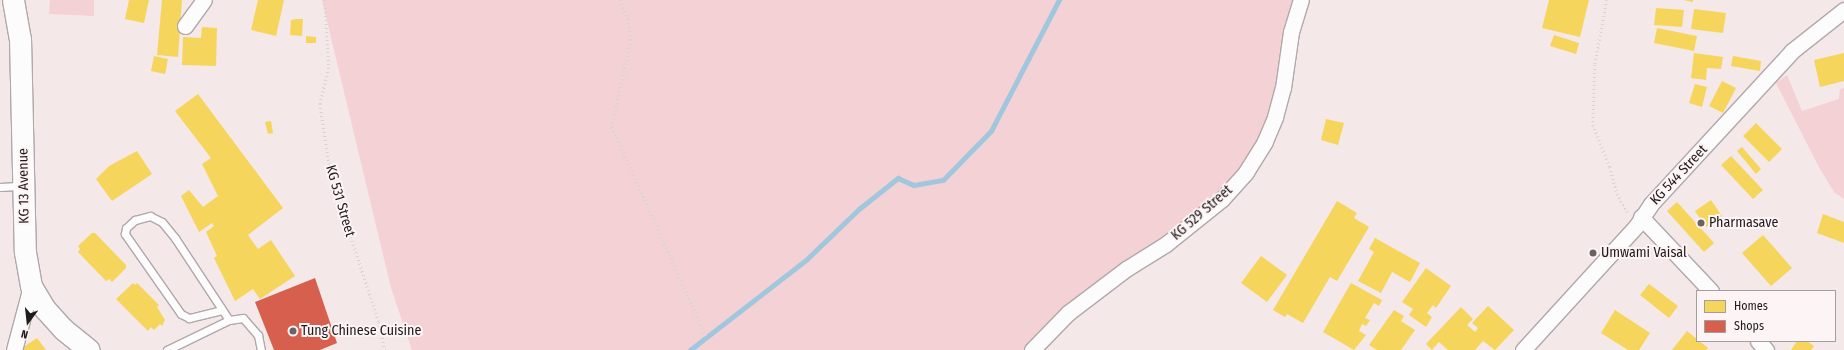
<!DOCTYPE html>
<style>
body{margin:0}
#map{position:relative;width:1844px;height:350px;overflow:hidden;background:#f4e8e9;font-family:"Fira Sans Condensed",sans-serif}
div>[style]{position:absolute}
.green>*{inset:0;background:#f4d1d4}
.homes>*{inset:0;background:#f6d55c}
.shops>*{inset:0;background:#d6604d}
.stream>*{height:4.5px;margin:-2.25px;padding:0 2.25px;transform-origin:2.25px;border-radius:2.25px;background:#a0c7de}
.path>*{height:2.5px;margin-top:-1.25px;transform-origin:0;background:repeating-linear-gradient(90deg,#d7d4d4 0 1px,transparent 0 4px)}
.roads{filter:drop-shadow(1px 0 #b0a8a9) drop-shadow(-1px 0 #b0a8a9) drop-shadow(0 1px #b0a8a9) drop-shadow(0 -1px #b0a8a9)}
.lane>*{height:7px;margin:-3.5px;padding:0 3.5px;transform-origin:3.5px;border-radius:3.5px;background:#fdfcfc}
.street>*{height:15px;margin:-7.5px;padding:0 7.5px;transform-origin:7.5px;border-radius:7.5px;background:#fdfcfc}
.secondary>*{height:21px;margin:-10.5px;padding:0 10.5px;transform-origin:10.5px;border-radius:10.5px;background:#fdfcfc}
.dots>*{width:11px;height:11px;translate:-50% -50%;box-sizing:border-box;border:2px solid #fcf4f5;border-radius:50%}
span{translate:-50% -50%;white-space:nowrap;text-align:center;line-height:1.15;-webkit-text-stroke:4px #fcf4f5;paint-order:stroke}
.street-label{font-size:14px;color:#211a1b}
.poi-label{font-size:14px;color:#211a1b}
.left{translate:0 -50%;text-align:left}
.legend{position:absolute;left:1696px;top:290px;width:140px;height:52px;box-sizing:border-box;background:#fcf4f5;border:1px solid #a49d9e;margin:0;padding:5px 7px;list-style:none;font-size:12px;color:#211a1b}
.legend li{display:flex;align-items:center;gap:8px;height:20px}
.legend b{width:20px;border:1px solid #a49d9e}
.north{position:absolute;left:8px;top:302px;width:40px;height:40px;-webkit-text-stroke:3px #fcf4f5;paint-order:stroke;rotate:195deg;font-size:11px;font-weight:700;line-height:16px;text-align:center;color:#211a1b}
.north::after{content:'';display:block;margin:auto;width:14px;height:18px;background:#211a1b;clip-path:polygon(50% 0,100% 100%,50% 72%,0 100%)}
</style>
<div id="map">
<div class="green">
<i style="clip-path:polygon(50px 0,94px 0,94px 16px,49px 14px)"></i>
<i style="clip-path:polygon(322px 0,1310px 0,1257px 150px,1202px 213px,1073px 314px,1038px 350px,412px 350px,391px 288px)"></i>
<i style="clip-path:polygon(1787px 75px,1802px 111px,1839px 99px,1840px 89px,1844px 88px,1844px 199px,1834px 192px,1820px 169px,1776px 83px)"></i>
</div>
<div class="homes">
<i style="clip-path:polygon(129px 0,149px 0,144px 23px,125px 19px)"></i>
<i style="clip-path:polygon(162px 0,182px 0,178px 57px,157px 55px)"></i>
<i style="clip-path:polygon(258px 0,284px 0,276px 36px,251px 30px)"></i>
<i style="clip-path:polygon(1549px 0,1589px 0,1580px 37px,1542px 28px)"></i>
<i style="clip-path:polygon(1683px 0,1693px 0,1693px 2px)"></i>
<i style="clip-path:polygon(1656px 8px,1684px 10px,1682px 27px,1654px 25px)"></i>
<i style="clip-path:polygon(1694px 9px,1726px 13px,1723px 33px,1691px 29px)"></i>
<i style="clip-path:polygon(296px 19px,303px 19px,302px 36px,290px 35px,291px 20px)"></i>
<i style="clip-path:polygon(202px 27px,217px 28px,216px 66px,182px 65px,183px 37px,201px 38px)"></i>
<i style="clip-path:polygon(1657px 28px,1697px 36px,1694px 51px,1654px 43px)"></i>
<i style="clip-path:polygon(1554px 35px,1579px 43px,1576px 54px,1550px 46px)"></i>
<i style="clip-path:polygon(306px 36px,316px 37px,316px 43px,306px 43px)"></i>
<i style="clip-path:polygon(1694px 53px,1723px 57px,1721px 69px,1707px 68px,1706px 80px,1691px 78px)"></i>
<i style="clip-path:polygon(1844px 53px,1844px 81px,1820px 87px,1814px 60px)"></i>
<i style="clip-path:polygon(154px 56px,168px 59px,165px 74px,151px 71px)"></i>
<i style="clip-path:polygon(1733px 56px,1761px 61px,1760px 71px,1731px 66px)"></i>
<i style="clip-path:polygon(1722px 81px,1736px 88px,1723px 113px,1709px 106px)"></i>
<i style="clip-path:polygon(1695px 84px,1707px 87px,1702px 107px,1689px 103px)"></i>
<i style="clip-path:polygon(198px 94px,283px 208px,248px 235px,258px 249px,271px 240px,295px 276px,260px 299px,253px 289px,235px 301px,214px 258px,217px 256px,206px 232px,214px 226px,212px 223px,199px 232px,181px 196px,189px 190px,203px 207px,218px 196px,202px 164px,211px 158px,175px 111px)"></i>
<i style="clip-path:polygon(1326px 119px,1344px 123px,1338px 145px,1321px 140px)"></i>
<i style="clip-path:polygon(271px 121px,273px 133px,268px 134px,265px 122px)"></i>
<i style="clip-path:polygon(1756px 123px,1782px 149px,1769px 162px,1743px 136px)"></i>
<i style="clip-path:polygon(1742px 147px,1761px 169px,1756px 174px,1737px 151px)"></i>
<i style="clip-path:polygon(137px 151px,152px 174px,112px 201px,96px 179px,109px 166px)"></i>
<i style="clip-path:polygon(1731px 156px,1763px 190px,1753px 199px,1721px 165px)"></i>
<i style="clip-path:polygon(1711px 200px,1722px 216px,1706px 227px,1695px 211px)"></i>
<i style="clip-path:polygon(1337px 201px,1357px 213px,1354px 218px,1369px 227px,1337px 281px,1330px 277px,1303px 323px,1287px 314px,1285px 317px,1273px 310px)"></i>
<i style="clip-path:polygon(1677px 202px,1714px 243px,1704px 252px,1667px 211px)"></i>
<i style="clip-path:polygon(1823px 214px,1844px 222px,1844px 243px,1817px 233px)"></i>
<i style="clip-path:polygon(92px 233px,95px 233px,126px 265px,126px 268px,112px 282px,109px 279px,106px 281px,78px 252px,80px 249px,78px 246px)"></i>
<i style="clip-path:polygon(1763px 235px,1792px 268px,1771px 286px,1742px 253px)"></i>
<i style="clip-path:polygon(1375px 238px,1420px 263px,1410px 282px,1392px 272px,1381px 293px,1358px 281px,1374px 252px,1369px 249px)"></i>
<i style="clip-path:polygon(1261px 256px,1287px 275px,1267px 302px,1241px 283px)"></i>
<i style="clip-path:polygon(1426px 268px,1451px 286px,1436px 308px,1433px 305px,1427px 313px,1432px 317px,1426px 327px,1409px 315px,1413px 309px,1402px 302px)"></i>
<i style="clip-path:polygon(133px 283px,135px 285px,137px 283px,159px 305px,157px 307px,165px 320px,162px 326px,160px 324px,154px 330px,151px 327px,148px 331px,116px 299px)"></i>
<i style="clip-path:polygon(1351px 283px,1382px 300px,1379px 306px,1374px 303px,1365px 318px,1370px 320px,1366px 326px,1362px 324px,1359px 331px,1366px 335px,1354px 350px,1323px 332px)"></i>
<i style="clip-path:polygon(1649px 284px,1678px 306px,1669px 318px,1640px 295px)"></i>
<i style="clip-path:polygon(1488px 306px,1514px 330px,1495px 350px,1483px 341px,1475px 350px,1448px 350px,1439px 342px,1432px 350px,1426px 344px,1461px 307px,1473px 319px,1467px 325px,1475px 332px,1478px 328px,1472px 323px)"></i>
<i style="clip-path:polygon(1394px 310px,1404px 316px,1401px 321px,1415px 330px,1401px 350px,1377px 350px,1369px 345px)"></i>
<i style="clip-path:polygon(1615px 310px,1650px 333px,1639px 350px,1628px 350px,1601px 333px)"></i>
<i style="clip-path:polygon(1687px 331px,1708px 348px,1706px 350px,1672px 350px)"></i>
<i style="clip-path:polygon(37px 338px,46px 350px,19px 350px)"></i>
<i style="clip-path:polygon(1797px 341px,1807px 341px,1814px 346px,1811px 350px,1791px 350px)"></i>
</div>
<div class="shops">
<i style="clip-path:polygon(315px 278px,337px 343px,320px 350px,274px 350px,255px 302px)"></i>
</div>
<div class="stream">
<i style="left:690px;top:350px;width:147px;rotate:-37.8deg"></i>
<i style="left:806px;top:260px;width:74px;rotate:-43.9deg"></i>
<i style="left:859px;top:209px;width:50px;rotate:-38.5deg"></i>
<i style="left:898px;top:178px;width:17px;rotate:24deg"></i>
<i style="left:914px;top:185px;width:29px;rotate:-10deg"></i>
<i style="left:943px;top:180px;width:69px;rotate:-45.6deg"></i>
<i style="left:991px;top:131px;width:148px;rotate:-62.6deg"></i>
</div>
<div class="path">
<i style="left:325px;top:0;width:68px;rotate:86.6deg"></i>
<i style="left:329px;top:68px;width:37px;rotate:104deg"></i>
<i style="left:320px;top:104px;width:73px;rotate:81.3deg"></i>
<i style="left:331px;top:176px;width:154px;rotate:71.8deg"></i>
<i style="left:379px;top:322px;width:29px;rotate:78deg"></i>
<i style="left:620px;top:0;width:21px;rotate:67deg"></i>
<i style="left:628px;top:19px;width:21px;rotate:82deg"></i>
<i style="left:631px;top:40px;width:89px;rotate:102.3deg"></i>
<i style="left:612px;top:127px;width:229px;rotate:65.8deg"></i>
<i style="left:1607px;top:0;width:66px;rotate:100.5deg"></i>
<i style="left:1595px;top:65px;width:60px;rotate:91.9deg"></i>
<i style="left:1593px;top:125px;width:45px;rotate:68deg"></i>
<i style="left:1610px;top:167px;width:28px;rotate:75deg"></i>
<i style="left:1617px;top:194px;width:22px;rotate:60deg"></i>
</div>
<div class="roads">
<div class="lane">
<i style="left:0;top:187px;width:22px;rotate:-3deg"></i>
<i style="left:222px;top:310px;width:34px;rotate:166deg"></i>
<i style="left:189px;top:318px;width:9px;rotate:-153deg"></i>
<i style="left:181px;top:314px;width:98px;rotate:-125deg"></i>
<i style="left:125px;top:234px;width:6px;rotate:-81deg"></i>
<i style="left:126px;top:228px;width:12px;rotate:-42deg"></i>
<i style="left:135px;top:220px;width:16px;rotate:-15deg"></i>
<i style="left:150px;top:216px;width:13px;rotate:27deg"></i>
<i style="left:162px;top:222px;width:21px;rotate:51deg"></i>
<i style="left:175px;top:238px;width:98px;rotate:56.6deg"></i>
<i style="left:167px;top:350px;width:69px;rotate:-25.8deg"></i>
<i style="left:229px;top:320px;width:14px;rotate:-8deg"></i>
<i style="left:243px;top:318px;width:23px;rotate:49deg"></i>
<i style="left:258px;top:335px;width:15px;rotate:79deg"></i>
</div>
<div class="street">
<i style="left:185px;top:26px;width:32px;rotate:-54deg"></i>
<i style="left:1641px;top:217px;width:102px;rotate:46.6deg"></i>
<i style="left:1758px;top:341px;width:12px;rotate:48deg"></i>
<i style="left:14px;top:350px;width:66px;rotate:-75.1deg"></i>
<i style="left:1032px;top:350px;width:52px;rotate:-45.8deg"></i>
<i style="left:1068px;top:313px;width:73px;rotate:-37.2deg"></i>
<i style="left:1126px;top:269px;width:47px;rotate:-32deg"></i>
<i style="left:1166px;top:244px;width:72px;rotate:-38.8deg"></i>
<i style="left:1222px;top:199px;width:36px;rotate:-48deg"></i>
<i style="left:1246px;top:172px;width:36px;rotate:-58deg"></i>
<i style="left:1265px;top:141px;width:26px;rotate:-67deg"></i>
<i style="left:1275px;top:117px;width:30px;rotate:-75deg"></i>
<i style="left:1283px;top:88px;width:57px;rotate:-81.9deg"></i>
<i style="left:1291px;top:32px;width:34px;rotate:-73deg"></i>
<i style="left:1523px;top:350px;width:169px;rotate:-47.6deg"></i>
<i style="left:1637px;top:225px;width:25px;rotate:-56deg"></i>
<i style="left:1651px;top:204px;width:208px;rotate:-47.3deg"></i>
<i style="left:1792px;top:51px;width:66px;rotate:-38.3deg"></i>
</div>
<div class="secondary">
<i style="left:13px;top:0;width:39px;rotate:80deg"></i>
<i style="left:20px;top:38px;width:214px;rotate:88.7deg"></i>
<i style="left:25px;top:252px;width:35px;rotate:80deg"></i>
<i style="left:31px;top:286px;width:27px;rotate:59deg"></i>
<i style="left:45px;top:309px;width:27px;rotate:48deg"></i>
<i style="left:63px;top:329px;width:33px;rotate:39deg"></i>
</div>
</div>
<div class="dots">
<i style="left:1701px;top:223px;background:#6b6263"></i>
<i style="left:1593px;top:253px;background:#6b6263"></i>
<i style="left:293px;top:331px;background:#6b6263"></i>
</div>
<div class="street-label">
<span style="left:1679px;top:175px;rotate:-47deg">KG 544 Street</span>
<span style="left:24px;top:186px;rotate:-91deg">KG 13 Avenue</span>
<span style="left:340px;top:201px;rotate:74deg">KG 531 Street</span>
<span style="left:1202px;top:213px;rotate:-41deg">KG 529 Street</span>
</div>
<div class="poi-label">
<span class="left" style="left:1709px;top:223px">Pharmasave</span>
<span class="left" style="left:1601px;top:253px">Umwami Vaisal</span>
<span class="left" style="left:301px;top:331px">Tung Chinese Cuisine</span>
</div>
<ul class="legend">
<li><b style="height:11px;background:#f6d55c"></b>Homes</li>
<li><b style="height:11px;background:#d6604d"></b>Shops</li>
</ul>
<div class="north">N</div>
</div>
